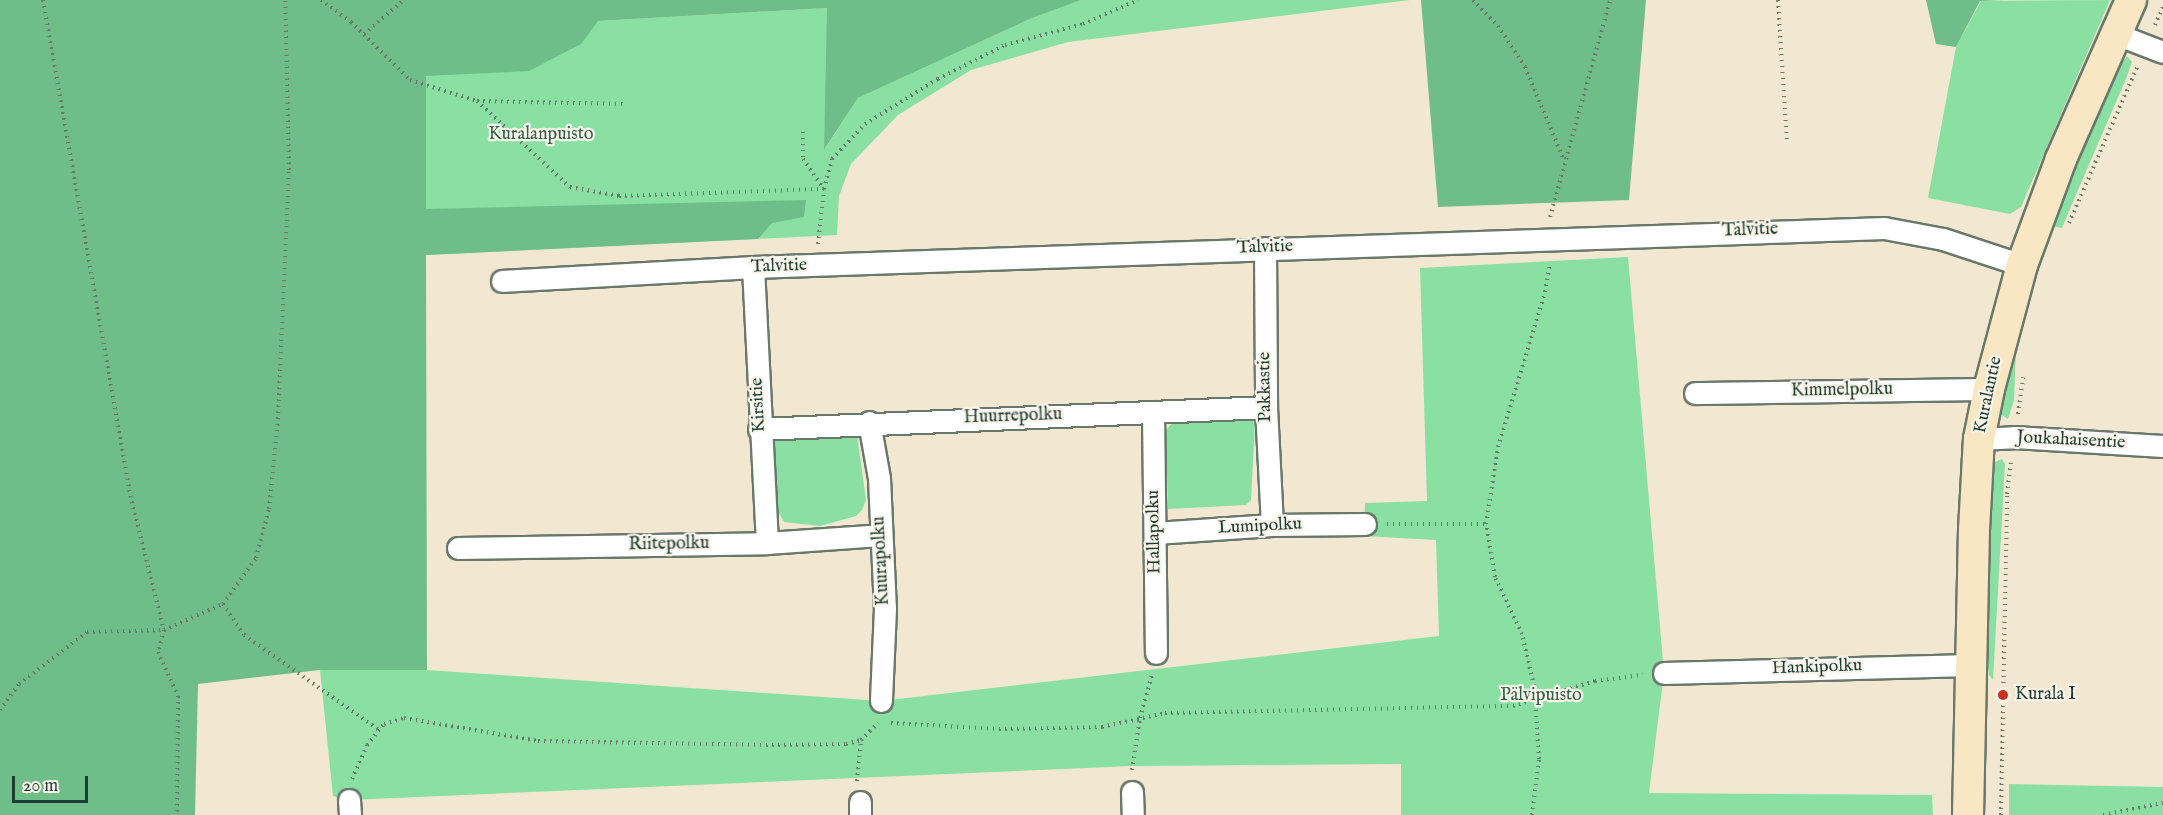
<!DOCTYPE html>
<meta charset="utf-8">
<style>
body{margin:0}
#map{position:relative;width:2163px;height:815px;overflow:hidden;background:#f2e7d0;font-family:"IM FELL English",serif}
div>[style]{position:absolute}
.green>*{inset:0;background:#8ae0a3}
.forest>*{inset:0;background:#6fbe89}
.path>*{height:4px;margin-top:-2px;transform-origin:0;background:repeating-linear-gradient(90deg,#69786b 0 1.5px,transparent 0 6px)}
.roads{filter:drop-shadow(2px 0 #69786b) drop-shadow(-2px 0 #69786b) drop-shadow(0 2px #69786b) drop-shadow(0 -2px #69786b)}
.street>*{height:21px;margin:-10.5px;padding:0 10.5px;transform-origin:10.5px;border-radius:10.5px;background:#fff}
.secondary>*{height:30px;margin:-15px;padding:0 15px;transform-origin:15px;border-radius:15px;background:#f9e7c3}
.dots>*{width:16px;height:16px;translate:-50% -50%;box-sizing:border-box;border:3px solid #f7f3e8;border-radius:50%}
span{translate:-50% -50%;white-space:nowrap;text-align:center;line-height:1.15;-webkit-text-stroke:4.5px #f7f3e8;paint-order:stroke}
.park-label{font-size:18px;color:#345e4a}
.street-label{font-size:18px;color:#1f3d34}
.poi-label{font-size:18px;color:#1f3d34}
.left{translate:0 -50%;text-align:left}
.scale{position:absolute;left:12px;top:776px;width:76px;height:27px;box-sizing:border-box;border:3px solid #1f3d34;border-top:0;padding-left:8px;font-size:18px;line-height:21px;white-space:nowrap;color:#1f3d34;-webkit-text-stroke:4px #f7f3e8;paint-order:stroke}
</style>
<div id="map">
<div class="green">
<i style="clip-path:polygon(1081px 0,1410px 0,1068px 42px,971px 70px,898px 115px,851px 164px,839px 196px,837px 235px,426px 255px,426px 76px,598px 21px,828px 8px,825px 149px,858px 98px,1030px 19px)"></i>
<i style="clip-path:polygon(2110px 0,2021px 207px,2010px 214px,1928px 198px,1956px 47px,1981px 1px)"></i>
<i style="clip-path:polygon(2127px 56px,2132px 62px,2126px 79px,2072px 204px,2062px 228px,2052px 226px,2115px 73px)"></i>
<i style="clip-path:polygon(1628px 257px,1664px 673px,1649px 793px,1932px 795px,1933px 815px,1401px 815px,1401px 764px,1132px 766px,349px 800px,333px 796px,320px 670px,427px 670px,881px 701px,1439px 636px,1436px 540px,1364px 536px,1365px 503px,1427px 501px,1420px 268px)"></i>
<i style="clip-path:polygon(2017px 323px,2014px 400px,2008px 419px,2002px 415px,2000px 397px)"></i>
<i style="clip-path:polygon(1252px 419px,1255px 423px,1251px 500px,1246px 505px,1168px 509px,1166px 430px,1173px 422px)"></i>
<i style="clip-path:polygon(857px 434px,866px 500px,862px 510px,856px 516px,820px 526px,784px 522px,773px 503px,772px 439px,776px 435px)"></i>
<i style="clip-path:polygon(2002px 459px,2005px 464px,1993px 680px,1989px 675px,1986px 649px,1990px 472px,1995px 462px)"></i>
<i style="clip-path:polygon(2009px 784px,2163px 787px,2163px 815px,2009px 815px)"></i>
</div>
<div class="forest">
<i style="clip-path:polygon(0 0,1081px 0,1030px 19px,858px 98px,824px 150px,827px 8px,598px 21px,581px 44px,529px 71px,426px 76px,426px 209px,806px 200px,804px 217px,772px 223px,758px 239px,426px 255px,427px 670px,320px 670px,198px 684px,195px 815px,0 815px)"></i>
<i style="clip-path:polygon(1421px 0,1646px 0,1629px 200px,1438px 207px)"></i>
<i style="clip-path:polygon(1926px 0,2004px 0,1980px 1px,1956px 47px,1936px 44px)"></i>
</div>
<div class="path">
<i style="left:43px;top:0;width:497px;rotate:80deg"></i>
<i style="left:129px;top:490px;width:144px;rotate:76deg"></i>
<i style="left:164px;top:630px;width:23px;rotate:105deg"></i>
<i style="left:158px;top:652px;width:48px;rotate:65.6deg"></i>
<i style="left:178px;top:696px;width:119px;rotate:90.5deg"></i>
<i style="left:321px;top:0;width:37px;rotate:36deg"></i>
<i style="left:351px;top:22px;width:83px;rotate:44.5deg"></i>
<i style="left:410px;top:80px;width:70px;rotate:17.4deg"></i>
<i style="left:477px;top:101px;width:127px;rotate:42.8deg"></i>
<i style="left:570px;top:187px;width:50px;rotate:10.4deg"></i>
<i style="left:619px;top:196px;width:205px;rotate:-2deg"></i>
<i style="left:1473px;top:0;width:36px;rotate:46deg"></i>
<i style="left:1498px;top:26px;width:49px;rotate:56.6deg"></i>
<i style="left:1525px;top:67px;width:99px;rotate:67.3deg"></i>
<i style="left:1778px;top:0;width:144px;rotate:86.4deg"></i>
<i style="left:2155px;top:25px;width:20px;rotate:-66deg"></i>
<i style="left:364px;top:34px;width:52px;rotate:-40.4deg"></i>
<i style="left:477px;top:101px;width:149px;rotate:1.2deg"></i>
<i style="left:803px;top:132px;width:27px;rotate:90deg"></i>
<i style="left:803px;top:159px;width:35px;rotate:55deg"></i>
<i style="left:1550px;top:217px;width:225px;rotate:-74.5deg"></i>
<i style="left:2069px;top:223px;width:172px;rotate:-66.4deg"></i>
<i style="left:818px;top:244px;width:55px;rotate:-83.8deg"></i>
<i style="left:824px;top:189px;width:31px;rotate:-75deg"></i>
<i style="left:832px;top:159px;width:48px;rotate:-46.7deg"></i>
<i style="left:865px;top:124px;width:86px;rotate:-31.7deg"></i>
<i style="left:938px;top:79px;width:75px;rotate:-26.9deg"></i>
<i style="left:1005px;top:45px;width:81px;rotate:-15.1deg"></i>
<i style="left:1083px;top:24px;width:60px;rotate:-23.6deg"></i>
<i style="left:2018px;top:414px;width:37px;rotate:-82deg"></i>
<i style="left:1387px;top:524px;width:99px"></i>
<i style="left:223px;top:604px;width:57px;rotate:-54.3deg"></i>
<i style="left:256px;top:558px;width:51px;rotate:-75.1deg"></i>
<i style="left:269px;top:509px;width:90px;rotate:-84.3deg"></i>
<i style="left:278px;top:419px;width:249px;rotate:-87.5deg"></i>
<i style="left:289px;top:170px;width:170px;rotate:-91.3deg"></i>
<i style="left:0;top:710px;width:32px;rotate:-54deg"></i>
<i style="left:19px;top:684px;width:86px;rotate:-37.4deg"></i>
<i style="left:87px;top:632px;width:77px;rotate:-1.5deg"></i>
<i style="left:164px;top:630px;width:64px;rotate:-23.8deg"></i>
<i style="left:223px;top:604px;width:37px;rotate:56deg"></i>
<i style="left:244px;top:635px;width:165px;rotate:35.1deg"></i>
<i style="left:891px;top:723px;width:108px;rotate:3.2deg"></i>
<i style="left:999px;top:729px;width:103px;rotate:-1.1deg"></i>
<i style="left:1102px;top:727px;width:65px;rotate:-12.5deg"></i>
<i style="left:1165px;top:713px;width:348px;rotate:-1.2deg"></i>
<i style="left:1513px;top:706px;width:86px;rotate:-17deg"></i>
<i style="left:1595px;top:681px;width:48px;rotate:-7.1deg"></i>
<i style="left:1132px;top:770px;width:53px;rotate:-81.3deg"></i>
<i style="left:1140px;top:718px;width:45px;rotate:-74.4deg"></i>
<i style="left:352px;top:779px;width:37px;rotate:-66deg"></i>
<i style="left:367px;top:745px;width:27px;rotate:-51deg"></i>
<i style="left:384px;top:724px;width:21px;rotate:-17deg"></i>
<i style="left:404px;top:718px;width:136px;rotate:9.7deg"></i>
<i style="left:538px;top:741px;width:228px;rotate:1deg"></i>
<i style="left:766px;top:745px;width:80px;rotate:-0.7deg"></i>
<i style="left:846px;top:744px;width:16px;rotate:-15deg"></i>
<i style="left:861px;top:740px;width:24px;rotate:-45deg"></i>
<i style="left:857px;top:781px;width:41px;rotate:-84.4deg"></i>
<i style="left:1532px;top:815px;width:56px;rotate:-82.9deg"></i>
<i style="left:1539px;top:759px;width:73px;rotate:-93.9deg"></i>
<i style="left:1534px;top:686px;width:53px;rotate:-103deg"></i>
<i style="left:1522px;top:634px;width:63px;rotate:-115.3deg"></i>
<i style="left:1495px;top:577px;width:54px;rotate:-99.6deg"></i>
<i style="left:1486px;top:524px;width:78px;rotate:-81.1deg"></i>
<i style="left:1498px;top:447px;width:162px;rotate:-73.1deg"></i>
<i style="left:1545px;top:292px;width:29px;rotate:-80deg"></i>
<i style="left:2001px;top:815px;width:321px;rotate:-88.9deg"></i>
<i style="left:2007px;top:494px;width:34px;rotate:-83deg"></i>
<i style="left:2103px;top:815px;width:61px;rotate:-11.3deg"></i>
</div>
<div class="roads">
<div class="street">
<i style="left:2116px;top:34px;width:50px;rotate:21deg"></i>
<i style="left:1265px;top:248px;width:159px;rotate:89.6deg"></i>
<i style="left:1266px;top:407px;width:118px;rotate:87.1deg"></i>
<i style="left:753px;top:267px;width:276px;rotate:87.1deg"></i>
<i style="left:502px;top:281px;width:251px;rotate:-3.2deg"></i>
<i style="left:753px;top:267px;width:1132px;rotate:-1.97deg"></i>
<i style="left:1884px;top:228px;width:60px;rotate:10.6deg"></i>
<i style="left:1943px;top:239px;width:83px;rotate:18.2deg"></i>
<i style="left:1695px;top:393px;width:294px;rotate:-0.8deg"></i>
<i style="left:1153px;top:412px;width:241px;rotate:89.3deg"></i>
<i style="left:869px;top:422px;width:57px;rotate:79.9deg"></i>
<i style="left:879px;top:478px;width:130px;rotate:87.4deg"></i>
<i style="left:885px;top:608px;width:93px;rotate:92.5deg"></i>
<i style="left:759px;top:429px;width:507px;rotate:-2.48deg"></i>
<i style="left:1979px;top:439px;width:35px;rotate:-3deg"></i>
<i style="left:2014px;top:437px;width:149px;rotate:3.5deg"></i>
<i style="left:1155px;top:533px;width:117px;rotate:-3.9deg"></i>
<i style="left:1272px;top:525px;width:93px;rotate:-0.6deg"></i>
<i style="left:458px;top:548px;width:309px;rotate:-0.9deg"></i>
<i style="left:767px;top:543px;width:113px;rotate:-4deg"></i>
<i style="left:1664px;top:673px;width:306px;rotate:-1.5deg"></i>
<i style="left:1132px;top:792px;width:23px;rotate:88deg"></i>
<i style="left:349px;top:800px;width:15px;rotate:86deg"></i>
<i style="left:860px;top:802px;width:13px;rotate:90deg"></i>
</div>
<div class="secondary">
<i style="left:1968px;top:815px;width:285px;rotate:-88.8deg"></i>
<i style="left:1974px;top:530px;width:91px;rotate:-86.9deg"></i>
<i style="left:1979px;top:439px;width:51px;rotate:-78.7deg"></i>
<i style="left:1989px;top:389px;width:128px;rotate:-75.1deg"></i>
<i style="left:2022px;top:265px;width:113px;rotate:-69.8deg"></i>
<i style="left:2061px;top:159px;width:174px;rotate:-66.2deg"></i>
</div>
</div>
<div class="dots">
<i style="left:2003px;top:695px;background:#c8321e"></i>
</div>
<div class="park-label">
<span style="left:541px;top:135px">Kuralanpuisto</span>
<span style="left:1541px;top:696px">Pälvipuisto</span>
</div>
<div class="street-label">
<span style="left:1750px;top:231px;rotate:-2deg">Talvitie</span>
<span style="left:1265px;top:248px;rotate:-2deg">Talvitie</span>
<span style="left:779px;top:267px;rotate:-2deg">Talvitie</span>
<span style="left:1266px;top:387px;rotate:-91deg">Pakkastie</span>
<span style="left:1842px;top:391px;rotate:-1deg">Kimmelpolku</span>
<span style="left:1989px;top:395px;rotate:-78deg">Kuralantie</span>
<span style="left:759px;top:405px;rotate:-93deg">Kirsitie</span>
<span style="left:1013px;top:417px;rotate:-2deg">Huurrepolku</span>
<span style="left:2071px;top:441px;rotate:3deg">Joukahaisentie</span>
<span style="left:1260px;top:527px;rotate:-3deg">Lumipolku</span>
<span style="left:1155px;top:532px;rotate:-91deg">Hallapolku</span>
<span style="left:669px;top:545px;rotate:-1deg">Riitepolku</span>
<span style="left:882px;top:561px;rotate:-93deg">Kuurapolku</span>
<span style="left:1817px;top:668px;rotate:-2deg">Hankipolku</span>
</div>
<div class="poi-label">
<span class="left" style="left:2015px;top:695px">Kurala I</span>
</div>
<div class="scale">20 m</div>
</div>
